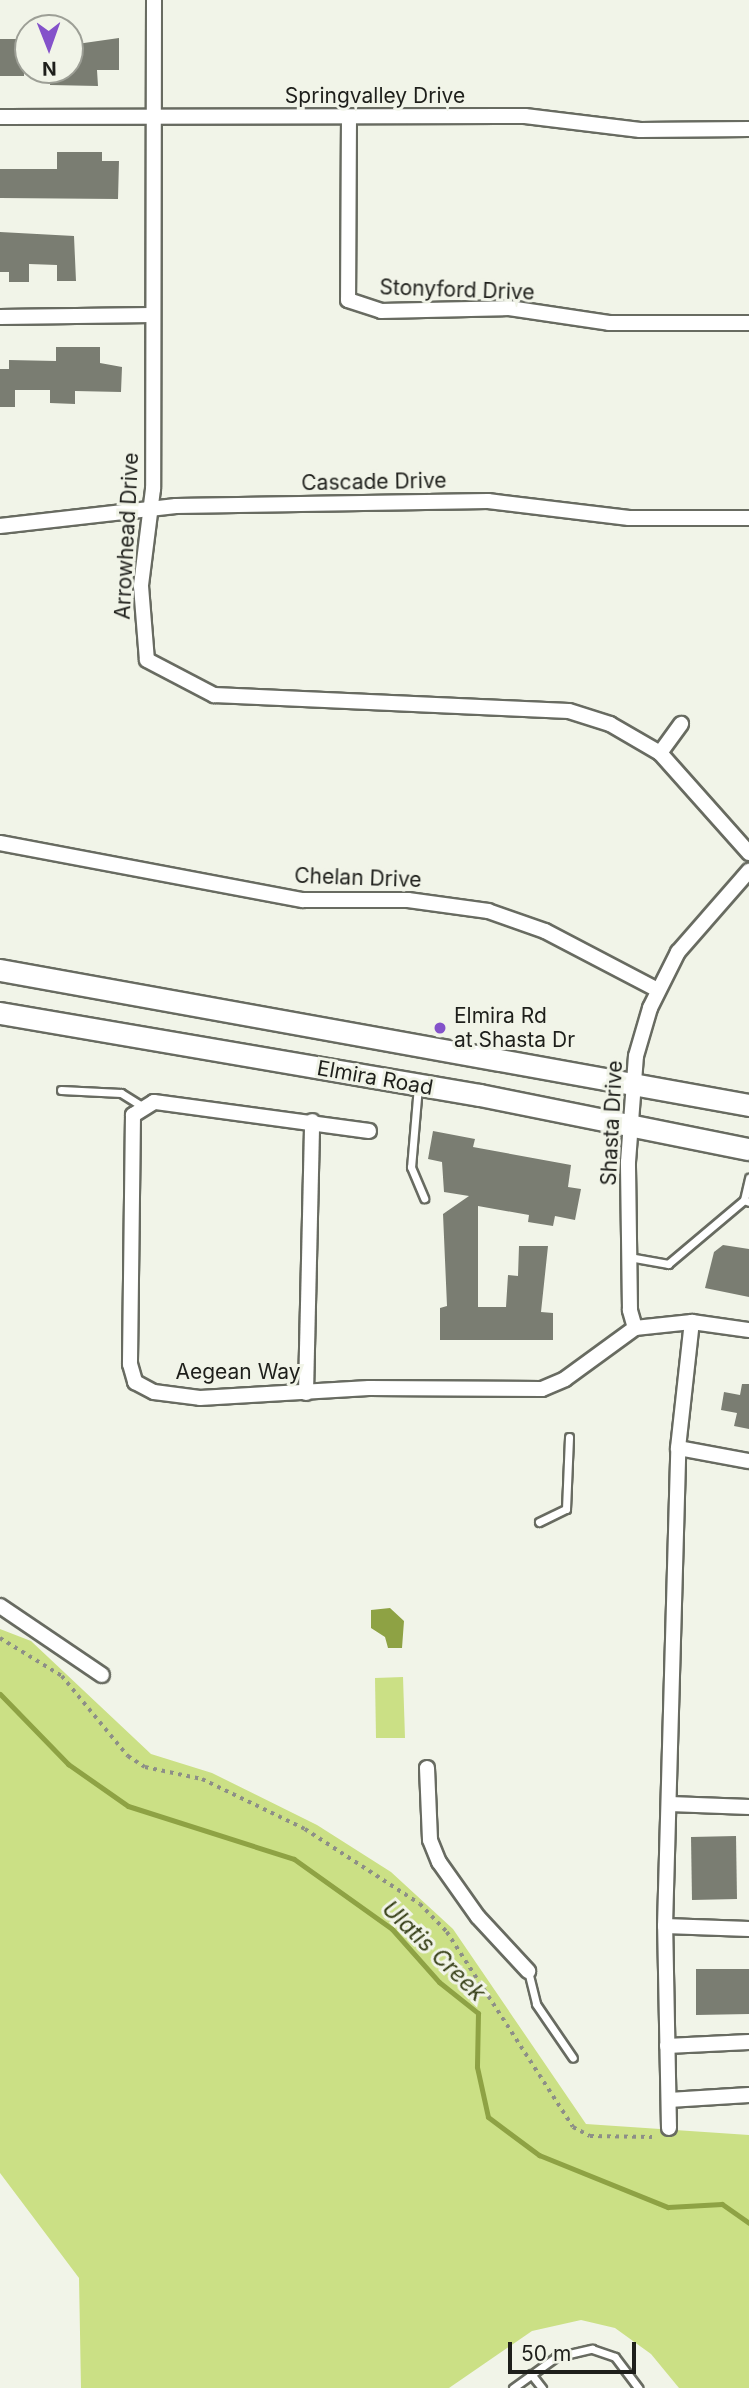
<!DOCTYPE html>
<style>
body{margin:0}
#map{position:relative;width:749px;height:2388px;overflow:hidden;background:#f1f4e8;font-family:Inter,sans-serif}
div>[style]{position:absolute}
.green>*{inset:0;background:#cbe085}
.water>*{inset:0;background:#8ea244}
.stream>*{height:5px;margin:-2.5px;padding:0 2.5px;transform-origin:2.5px;border-radius:2.5px;background:#8ea244}
.building>*{inset:0;background:#7a7d72}
.path>*{height:3.5px;margin-top:-1.75px;transform-origin:0;background:repeating-linear-gradient(90deg,#8d8f87 0 3.5px,transparent 0 8.5px)}
.roads{filter:drop-shadow(2px 0 #686b61) drop-shadow(-2px 0 #686b61) drop-shadow(0 2px #686b61) drop-shadow(0 -2px #686b61)}
.lane>*{height:7px;margin:-3.5px;padding:0 3.5px;transform-origin:3.5px;border-radius:3.5px;background:#fff}
.street>*{height:14px;margin:-7px;padding:0 7px;transform-origin:7px;border-radius:7px;background:#fff}
.secondary>*{height:21px;margin:-10.5px;padding:0 10.5px;transform-origin:10.5px;border-radius:10.5px;background:#fff}
.dots>*{width:19px;height:19px;translate:-50% -50%;box-sizing:border-box;border:4px solid #f1f4e8;border-radius:50%}
span{translate:-50% -50%;white-space:nowrap;text-align:center;line-height:1.15;-webkit-text-stroke:6px #f1f4e8;paint-order:stroke}
.street-label{font-size:21px;color:#1e1f1b}
.poi-label{font-size:21px;color:#1e1f1b}
.left{translate:0 -50%;text-align:left}
.water-label{font-size:23px;color:#384119;font-style:italic}
.north{position:absolute;left:14px;top:14px;width:70px;height:70px;box-sizing:border-box;background:#f1f4e8;border:2px solid #9d9f96;border-radius:50%;rotate:179deg;font-size:19px;font-weight:700;line-height:28px;text-align:center;color:#1e1f1b}
.north::after{content:'';display:block;margin:auto;width:24px;height:32px;background:#8452ca;clip-path:polygon(50% 0,100% 100%,50% 72%,0 100%)}
.scale{position:absolute;left:508px;top:2342px;width:128px;height:32px;box-sizing:border-box;border:4px solid #1e1f1b;border-top:0;padding-left:9px;font-size:21px;line-height:24px;white-space:nowrap;color:#1e1f1b;-webkit-text-stroke:5px #f1f4e8;paint-order:stroke}
</style>
<div id="map">
<div class="green">
<i style="clip-path:polygon(0 1629px,31px 1641px,151px 1754px,212px 1773px,317px 1825px,391px 1872px,453px 1929px,586px 2124px,749px 2135px,749px 2388px,679px 2388px,651px 2354px,615px 2328px,581px 2320px,532px 2331px,449px 2388px,81px 2388px,79px 2278px,0 2173px)"></i>
<i style="clip-path:polygon(403px 1677px,405px 1738px,376px 1738px,375px 1678px)"></i>
</div>
<div class="water">
<i style="clip-path:polygon(390px 1608px,404px 1621px,402px 1648px,388px 1648px,385px 1637px,371px 1628px,371px 1610px)"></i>
</div>
<div class="stream">
<i style="left:0;top:1694px;width:98px;rotate:45.8deg"></i>
<i style="left:68px;top:1764px;width:73px;rotate:35deg"></i>
<i style="left:128px;top:1806px;width:174px;rotate:17.7deg"></i>
<i style="left:294px;top:1859px;width:120px;rotate:35.5deg"></i>
<i style="left:392px;top:1929px;width:71px;rotate:48.4deg"></i>
<i style="left:439px;top:1982px;width:50px;rotate:38.5deg"></i>
<i style="left:478px;top:2013px;width:54px;rotate:91.1deg"></i>
<i style="left:477px;top:2067px;width:51px;rotate:77.6deg"></i>
<i style="left:488px;top:2117px;width:64px;rotate:36.7deg"></i>
<i style="left:539px;top:2155px;width:139px;rotate:22deg"></i>
<i style="left:668px;top:2207px;width:54px;rotate:-3.2deg"></i>
<i style="left:722px;top:2204px;width:33px;rotate:35deg"></i>
</div>
<div class="building">
<i style="clip-path:polygon(119px 38px,119px 70px,97px 70px,98px 86px,50px 85px,50px 70px,70px 70px,70px 45px)"></i>
<i style="clip-path:polygon(0 39px,23px 39px,24px 76px,0 76px)"></i>
<i style="clip-path:polygon(57px 152px,102px 152px,102px 161px,119px 161px,118px 199px,0 198px,0 169px,57px 169px)"></i>
<i style="clip-path:polygon(0 232px,74px 236px,76px 281px,57px 281px,57px 265px,29px 264px,29px 282px,9px 282px,9px 272px,0 272px)"></i>
<i style="clip-path:polygon(56px 347px,100px 347px,100px 363px,122px 367px,121px 392px,75px 391px,75px 404px,50px 403px,50px 390px,15px 390px,15px 407px,0 407px,0 369px,9px 369px,9px 360px,56px 361px)"></i>
<i style="clip-path:polygon(433px 1131px,475px 1139px,473px 1147px,571px 1165px,568px 1187px,581px 1189px,575px 1220px,555px 1216px,553px 1226px,528px 1222px,529px 1215px,478px 1206px,478px 1307px,506px 1307px,508px 1275px,518px 1276px,519px 1246px,548px 1246px,541px 1312px,553px 1313px,553px 1340px,440px 1340px,440px 1308px,447px 1306px,443px 1214px,469px 1196px,444px 1192px,442px 1162px,428px 1159px)"></i>
<i style="clip-path:polygon(723px 1245px,749px 1249px,749px 1297px,705px 1288px,714px 1252px)"></i>
<i style="clip-path:polygon(742px 1384px,749px 1384px,749px 1429px,734px 1426px,737px 1413px,721px 1410px,724px 1392px,740px 1395px)"></i>
<i style="clip-path:polygon(736px 1836px,737px 1899px,692px 1900px,691px 1837px)"></i>
<i style="clip-path:polygon(696px 1969px,749px 1969px,749px 2014px,696px 2015px)"></i>
</div>
<div class="path">
<i style="left:0;top:1638px;width:73px;rotate:31.5deg"></i>
<i style="left:62px;top:1676px;width:104px;rotate:50.5deg"></i>
<i style="left:128px;top:1756px;width:20px;rotate:33deg"></i>
<i style="left:145px;top:1767px;width:58px;rotate:11.9deg"></i>
<i style="left:202px;top:1779px;width:114px;rotate:25.9deg"></i>
<i style="left:305px;top:1829px;width:137px;rotate:33.1deg"></i>
<i style="left:420px;top:1904px;width:39px;rotate:46deg"></i>
<i style="left:447px;top:1932px;width:232px;rotate:57.1deg"></i>
<i style="left:573px;top:2127px;width:19px;rotate:28deg"></i>
<i style="left:590px;top:2136px;width:62px;rotate:0.9deg"></i>
</div>
<div class="roads">
<div class="lane">
<i style="left:418px;top:1086px;width:81px;rotate:94.9deg"></i>
<i style="left:411px;top:1167px;width:34px;rotate:67deg"></i>
<i style="left:61px;top:1090px;width:60px;rotate:2.9deg"></i>
<i style="left:121px;top:1093px;width:25px;rotate:32deg"></i>
<i style="left:744px;top:1200px;width:23px;rotate:-77deg"></i>
<i style="left:629px;top:1257px;width:40px;rotate:10deg"></i>
<i style="left:668px;top:1264px;width:99px;rotate:-40.1deg"></i>
<i style="left:744px;top:1200px;width:5px;rotate:22deg"></i>
<i style="left:539px;top:1522px;width:30px;rotate:-26deg"></i>
<i style="left:566px;top:1509px;width:72px;rotate:-87.6deg"></i>
<i style="left:528px;top:1971px;width:34px;rotate:76deg"></i>
<i style="left:536px;top:2004px;width:65px;rotate:55.6deg"></i>
<i style="left:531px;top:2374px;width:18px;rotate:52deg"></i>
<i style="left:513px;top:2388px;width:53px;rotate:-35.8deg"></i>
<i style="left:556px;top:2357px;width:37px;rotate:-13deg"></i>
<i style="left:592px;top:2349px;width:24px;rotate:19deg"></i>
<i style="left:615px;top:2357px;width:39px;rotate:53deg"></i>
</div>
<div class="street">
<i style="left:154px;top:0;width:489px;rotate:90.1deg"></i>
<i style="left:153px;top:489px;width:98px;rotate:97.1deg"></i>
<i style="left:141px;top:586px;width:74px;rotate:85.4deg"></i>
<i style="left:147px;top:660px;width:76px;rotate:27.6deg"></i>
<i style="left:214px;top:695px;width:355px;rotate:2.6deg"></i>
<i style="left:569px;top:711px;width:43px;rotate:17.6deg"></i>
<i style="left:610px;top:724px;width:58px;rotate:30.1deg"></i>
<i style="left:660px;top:753px;width:134px;rotate:48.3deg"></i>
<i style="left:0;top:117px;width:525px;rotate:-0.11deg"></i>
<i style="left:525px;top:116px;width:116px;rotate:6.9deg"></i>
<i style="left:640px;top:130px;width:109px;rotate:-0.5deg"></i>
<i style="left:349px;top:117px;width:183px;rotate:90.3deg"></i>
<i style="left:348px;top:300px;width:35px;rotate:18deg"></i>
<i style="left:381px;top:311px;width:128px;rotate:-1.3deg"></i>
<i style="left:509px;top:308px;width:101px;rotate:8.5deg"></i>
<i style="left:609px;top:323px;width:140px"></i>
<i style="left:0;top:317px;width:152px;rotate:-0.8deg"></i>
<i style="left:0;top:526px;width:177px;rotate:-6.5deg"></i>
<i style="left:176px;top:506px;width:312px;rotate:-0.9deg"></i>
<i style="left:488px;top:501px;width:142px;rotate:6.9deg"></i>
<i style="left:629px;top:518px;width:120px"></i>
<i style="left:660px;top:753px;width:36px;rotate:-54deg"></i>
<i style="left:0;top:843px;width:308px;rotate:10.7deg"></i>
<i style="left:303px;top:900px;width:105px"></i>
<i style="left:408px;top:900px;width:81px;rotate:7.8deg"></i>
<i style="left:488px;top:911px;width:60px;rotate:19.3deg"></i>
<i style="left:545px;top:931px;width:127px;rotate:27.6deg"></i>
<i style="left:369px;top:1131px;width:217px;rotate:-172.3deg"></i>
<i style="left:154px;top:1102px;width:25px;rotate:148deg"></i>
<i style="left:133px;top:1115px;width:249px;rotate:90.7deg"></i>
<i style="left:130px;top:1364px;width:19px;rotate:74deg"></i>
<i style="left:135px;top:1382px;width:21px;rotate:28deg"></i>
<i style="left:154px;top:1392px;width:46px;rotate:7.4deg"></i>
<i style="left:200px;top:1398px;width:169px;rotate:-3.4deg"></i>
<i style="left:369px;top:1388px;width:173px;rotate:0.3deg"></i>
<i style="left:542px;top:1389px;width:25px;rotate:-23deg"></i>
<i style="left:565px;top:1379px;width:87px;rotate:-36.1deg"></i>
<i style="left:635px;top:1328px;width:57px;rotate:-6deg"></i>
<i style="left:692px;top:1322px;width:58px;rotate:8deg"></i>
<i style="left:635px;top:1328px;width:19px;rotate:-106deg"></i>
<i style="left:630px;top:1310px;width:148px;rotate:-90.8deg"></i>
<i style="left:628px;top:1162px;width:106px;rotate:-85.7deg"></i>
<i style="left:636px;top:1056px;width:50px;rotate:-73.7deg"></i>
<i style="left:650px;top:1008px;width:63px;rotate:-63.4deg"></i>
<i style="left:678px;top:952px;width:108px;rotate:-48.8deg"></i>
<i style="left:306px;top:1393px;width:272px;rotate:-88.7deg"></i>
<i style="left:678px;top:1448px;width:72px;rotate:10.4deg"></i>
<i style="left:0;top:1606px;width:123px;rotate:34.1deg"></i>
<i style="left:427px;top:1768px;width:72px;rotate:87.6deg"></i>
<i style="left:430px;top:1840px;width:24px;rotate:68deg"></i>
<i style="left:439px;top:1862px;width:67px;rotate:54.7deg"></i>
<i style="left:478px;top:1917px;width:74px;rotate:47.2deg"></i>
<i style="left:670px;top:1804px;width:79px;rotate:2.2deg"></i>
<i style="left:665px;top:1926px;width:84px;rotate:2deg"></i>
<i style="left:667px;top:2046px;width:82px;rotate:-2.8deg"></i>
<i style="left:669px;top:2100px;width:80px;rotate:-3.6deg"></i>
<i style="left:669px;top:2128px;width:202px;rotate:-91.1deg"></i>
<i style="left:665px;top:1926px;width:478px;rotate:-88.4deg"></i>
<i style="left:678px;top:1448px;width:127px;rotate:-83.7deg"></i>
</div>
<div class="secondary">
<i style="left:0;top:970px;width:761px;rotate:10.22deg"></i>
<i style="left:0;top:1013px;width:487px;rotate:9.7deg"></i>
<i style="left:480px;top:1095px;width:274px;rotate:11.4deg"></i>
</div>
</div>
<div class="dots">
<i style="left:440px;top:1028px;background:#8452ca"></i>
</div>
<div class="street-label">
<span style="left:375px;top:96px">Springvalley Drive</span>
<span style="left:457px;top:290px;rotate:2deg">Stonyford Drive</span>
<span style="left:374px;top:482px;rotate:-1deg">Cascade Drive</span>
<span style="left:127px;top:536px;rotate:-87deg">Arrowhead Drive</span>
<span style="left:358px;top:878px;rotate:2deg">Chelan Drive</span>
<span style="left:375px;top:1078px;rotate:10deg">Elmira Road</span>
<span style="left:612px;top:1123px;rotate:-87deg">Shasta Drive</span>
<span style="left:238px;top:1372px">Aegean Way</span>
</div>
<div class="poi-label">
<span class="left" style="left:454px;top:1028px">Elmira Rd<br>at Shasta Dr</span>
</div>
<div class="water-label">
<span style="left:434px;top:1951px;rotate:44deg">Ulatis Creek</span>
</div>
<div class="north">N</div>
<div class="scale">50 m</div>
</div>
